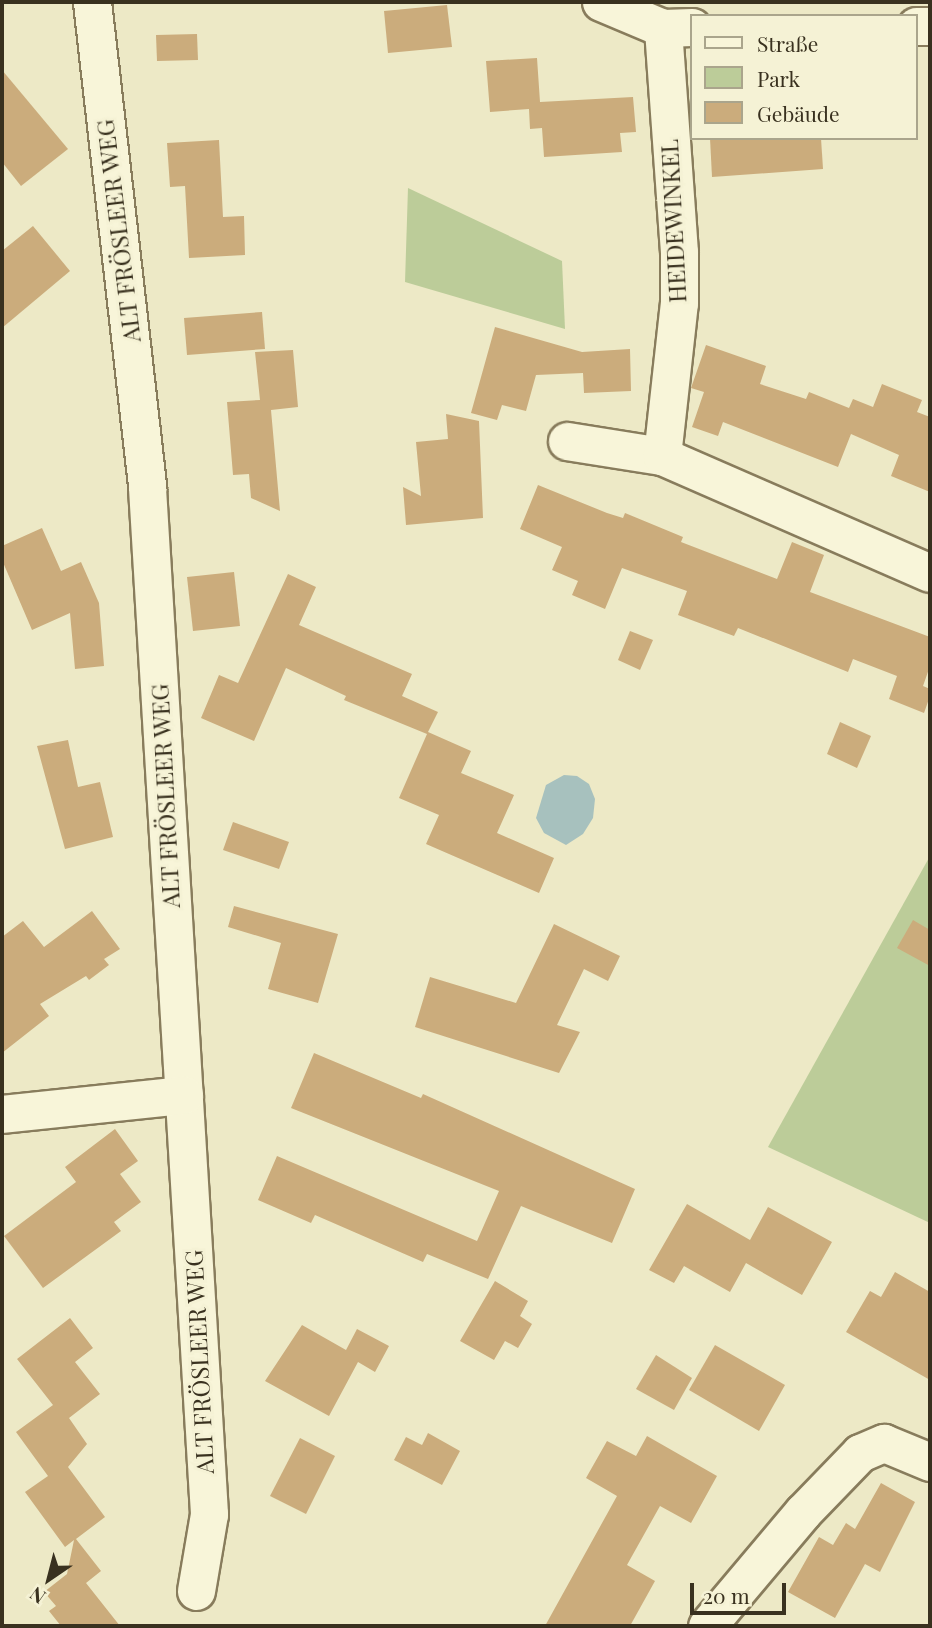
<!DOCTYPE html>
<meta charset="utf-8">
<style>
body{margin:0}
#map{position:relative;width:932px;height:1628px;overflow:hidden;background:#ede9c6;font-family:"Playfair Display",serif}
div>[style]{position:absolute}
.green>*{inset:0;background:#bccc99}
.water>*{inset:0;background:#a7c1be}
.building>*{inset:0;background:#cbac7c}
.roads{filter:drop-shadow(2px 0 #887c5c) drop-shadow(-2px 0 #887c5c) drop-shadow(0 2px #887c5c) drop-shadow(0 -2px #887c5c)}
.minor>*{height:37px;margin:-18.5px;padding:0 18.5px;transform-origin:18.5px;border-radius:18.5px;background:#f8f5d9}
span{translate:-50% -50%;white-space:nowrap;text-align:center;line-height:1.15;-webkit-text-stroke:6px #f5f2d5;paint-order:stroke}
.street-label{font-size:24px;color:#39311f}
.frame{position:absolute;inset:0;border:4px solid #39311f;pointer-events:none}
.legend{position:absolute;left:690px;top:14px;width:228px;height:126px;box-sizing:border-box;background:#f5f2d5;border:2px solid #aaa58c;margin:0;padding:9px 12px;list-style:none;font-size:21px;color:#39311f}
.legend li{display:flex;align-items:center;gap:14px;height:35px}
.legend b{width:35px;border:2px solid #aaa58c}
.north{position:absolute;left:14px;top:1544px;width:70px;height:70px;-webkit-text-stroke:5px #f5f2d5;paint-order:stroke;rotate:215deg;font-size:19px;font-weight:700;line-height:28px;text-align:center;color:#39311f}
.north::after{content:'';display:block;margin:auto;width:24px;height:32px;background:#39311f;clip-path:polygon(50% 0,100% 100%,50% 72%,0 100%)}
.scale{position:absolute;left:690px;top:1583px;width:96px;height:32px;box-sizing:border-box;border:4px solid #39311f;border-top:0;padding-left:9px;font-size:21px;line-height:24px;white-space:nowrap;color:#39311f;-webkit-text-stroke:5px #f5f2d5;paint-order:stroke}
</style>
<div id="map">
<div class="green">
<i style="clip-path:polygon(408px 188px,562px 261px,565px 329px,405px 282px)"></i>
<i style="clip-path:polygon(930px 856px,930px 1223px,768px 1147px)"></i>
</div>
<div class="water">
<i style="clip-path:polygon(564px 775px,577px 776px,589px 784px,595px 799px,593px 818px,583px 834px,566px 845px,544px 833px,536px 818px,546px 785px)"></i>
</div>
<div class="building">
<i style="clip-path:polygon(447px 5px,452px 47px,388px 53px,384px 11px)"></i>
<i style="clip-path:polygon(197px 34px,198px 60px,157px 61px,156px 35px)"></i>
<i style="clip-path:polygon(537px 58px,540px 102px,633px 97px,636px 132px,620px 133px,622px 152px,544px 157px,542px 128px,530px 129px,529px 109px,490px 112px,486px 61px)"></i>
<i style="clip-path:polygon(2px 70px,68px 149px,21px 186px,2px 162px)"></i>
<i style="clip-path:polygon(710px 138px,821px 138px,823px 169px,712px 177px)"></i>
<i style="clip-path:polygon(219px 140px,223px 217px,244px 216px,245px 255px,189px 258px,185px 186px,170px 187px,167px 143px)"></i>
<i style="clip-path:polygon(33px 226px,70px 271px,2px 328px,2px 251px)"></i>
<i style="clip-path:polygon(262px 312px,265px 349px,187px 355px,184px 318px)"></i>
<i style="clip-path:polygon(495px 327px,582px 352px,630px 349px,631px 391px,584px 393px,583px 373px,536px 375px,526px 411px,502px 405px,497px 420px,471px 413px)"></i>
<i style="clip-path:polygon(706px 345px,766px 366px,760px 384px,806px 399px,809px 392px,849px 408px,853px 399px,873px 407px,882px 384px,922px 400px,917px 412px,930px 417px,930px 492px,891px 476px,899px 455px,851px 434px,838px 467px,723px 422px,718px 436px,692px 427px,704px 392px,691px 388px)"></i>
<i style="clip-path:polygon(293px 350px,298px 407px,271px 410px,280px 511px,251px 498px,249px 474px,233px 475px,227px 402px,260px 400px,255px 352px)"></i>
<i style="clip-path:polygon(446px 414px,479px 421px,483px 518px,406px 525px,403px 487px,421px 496px,416px 442px,448px 439px)"></i>
<i style="clip-path:polygon(538px 485px,607px 513px,623px 518px,625px 513px,683px 537px,681px 542px,777px 579px,792px 542px,824px 555px,810px 592px,930px 637px,930px 666px,923px 686px,930px 689px,930px 696px,924px 713px,889px 699px,897px 676px,853px 659px,848px 672px,738px 628px,734px 636px,678px 615px,687px 591px,636px 573px,622px 568px,605px 609px,572px 595px,578px 581px,552px 570px,562px 547px,520px 529px)"></i>
<i style="clip-path:polygon(42px 528px,61px 571px,81px 562px,99px 603px,104px 666px,75px 669px,70px 613px,32px 630px,2px 560px,2px 546px)"></i>
<i style="clip-path:polygon(234px 572px,240px 626px,193px 631px,187px 577px)"></i>
<i style="clip-path:polygon(288px 574px,316px 587px,299px 625px,412px 674px,402px 696px,438px 712px,428px 732px,471px 751px,461px 773px,514px 795px,497px 833px,554px 858px,539px 893px,426px 844px,439px 815px,399px 798px,427px 734px,344px 700px,346px 696px,286px 668px,254px 741px,201px 718px,219px 675px,238px 683px)"></i>
<i style="clip-path:polygon(630px 631px,653px 640px,640px 670px,618px 660px)"></i>
<i style="clip-path:polygon(840px 722px,871px 736px,857px 768px,827px 754px)"></i>
<i style="clip-path:polygon(68px 740px,78px 787px,100px 782px,113px 837px,65px 849px,37px 746px)"></i>
<i style="clip-path:polygon(233px 822px,289px 842px,279px 869px,223px 850px)"></i>
<i style="clip-path:polygon(234px 906px,338px 934px,318px 1003px,268px 989px,281px 943px,228px 927px)"></i>
<i style="clip-path:polygon(92px 911px,120px 949px,104px 959px,109px 965px,89px 980px,86px 976px,40px 1004px,49px 1016px,2px 1053px,2px 937px,23px 921px,44px 947px)"></i>
<i style="clip-path:polygon(913px 920px,930px 930px,930px 966px,897px 948px)"></i>
<i style="clip-path:polygon(554px 924px,620px 956px,608px 981px,584px 969px,557px 1025px,580px 1032px,559px 1073px,415px 1027px,430px 977px,516px 1003px)"></i>
<i style="clip-path:polygon(314px 1053px,421px 1098px,423px 1094px,635px 1189px,612px 1243px,521px 1206px,488px 1279px,427px 1254px,423px 1262px,315px 1215px,311px 1223px,258px 1200px,277px 1156px,477px 1241px,499px 1191px,291px 1108px)"></i>
<i style="clip-path:polygon(115px 1129px,138px 1161px,120px 1174px,141px 1202px,114px 1222px,121px 1231px,43px 1288px,4px 1236px,76px 1182px,65px 1167px)"></i>
<i style="clip-path:polygon(687px 1204px,750px 1240px,768px 1207px,832px 1242px,802px 1295px,746px 1263px,730px 1292px,684px 1266px,674px 1283px,649px 1270px)"></i>
<i style="clip-path:polygon(895px 1272px,930px 1292px,930px 1380px,846px 1332px,870px 1291px,881px 1297px)"></i>
<i style="clip-path:polygon(495px 1281px,528px 1301px,520px 1316px,532px 1324px,518px 1348px,505px 1341px,494px 1360px,460px 1341px)"></i>
<i style="clip-path:polygon(70px 1318px,93px 1348px,75px 1362px,100px 1394px,69px 1418px,87px 1444px,68px 1467px,105px 1517px,76px 1539px,101px 1571px,86px 1583px,120px 1626px,61px 1626px,49px 1611px,56px 1606px,44px 1592px,67px 1574px,74px 1540px,65px 1547px,25px 1492px,48px 1476px,16px 1432px,53px 1405px,17px 1359px)"></i>
<i style="clip-path:polygon(302px 1325px,346px 1350px,357px 1329px,389px 1346px,375px 1372px,358px 1362px,329px 1416px,265px 1381px)"></i>
<i style="clip-path:polygon(715px 1345px,785px 1385px,759px 1431px,689px 1390px)"></i>
<i style="clip-path:polygon(656px 1355px,692px 1378px,674px 1410px,636px 1389px)"></i>
<i style="clip-path:polygon(428px 1433px,460px 1451px,442px 1485px,394px 1460px,406px 1437px,422px 1445px)"></i>
<i style="clip-path:polygon(647px 1436px,717px 1476px,691px 1523px,660px 1506px,627px 1565px,655px 1581px,630px 1626px,545px 1626px,617px 1496px,586px 1478px,607px 1441px,636px 1456px)"></i>
<i style="clip-path:polygon(300px 1438px,335px 1456px,306px 1514px,270px 1496px)"></i>
<i style="clip-path:polygon(881px 1483px,915px 1502px,880px 1572px,865px 1564px,835px 1618px,788px 1592px,819px 1537px,833px 1545px,846px 1523px,855px 1529px)"></i>
</div>
<div class="roads">
<div class="minor">
<i style="left:92px;top:2px;width:489px;rotate:83.5deg"></i>
<i style="left:147px;top:488px;width:1028px;rotate:86.54deg"></i>
<i style="left:209px;top:1514px;width:78px;rotate:99.6deg"></i>
<i style="left:601px;top:2px;width:67px;rotate:22.8deg"></i>
<i style="left:663px;top:28px;width:29px;rotate:-2deg"></i>
<i style="left:916px;top:26px;width:14px"></i>
<i style="left:567px;top:441px;width:96px;rotate:9deg"></i>
<i style="left:662px;top:456px;width:292px;rotate:23.6deg"></i>
<i style="left:662px;top:456px;width:154px;rotate:-83.7deg"></i>
<i style="left:679px;top:303px;width:51px;rotate:-90deg"></i>
<i style="left:679px;top:252px;width:225px;rotate:-94.1deg"></i>
<i style="left:2px;top:1114px;width:183px;rotate:-6deg"></i>
<i style="left:707px;top:1626px;width:149px;rotate:-49.9deg"></i>
<i style="left:803px;top:1512px;width:82px;rotate:-46deg"></i>
<i style="left:860px;top:1453px;width:26px;rotate:-23deg"></i>
<i style="left:884px;top:1443px;width:50px;rotate:22.4deg"></i>
</div>
</div>
<div class="street-label">
<span style="left:673px;top:221px;rotate:-93deg">HEIDEWINKEL</span>
<span style="left:118px;top:231px;rotate:-97deg">ALT FRÖSLEER WEG</span>
<span style="left:165px;top:796px;rotate:-93deg">ALT FRÖSLEER WEG</span>
<span style="left:199px;top:1362px;rotate:-93deg">ALT FRÖSLEER WEG</span>
</div>
<div class="frame"></div>
<ul class="legend">
<li><b style="height:9px;background:#f8f5d9"></b>Straße</li>
<li><b style="height:19px;background:#bccc99"></b>Park</li>
<li><b style="height:19px;background:#cbac7c"></b>Gebäude</li>
</ul>
<div class="north">N</div>
<div class="scale">20 m</div>
</div>
